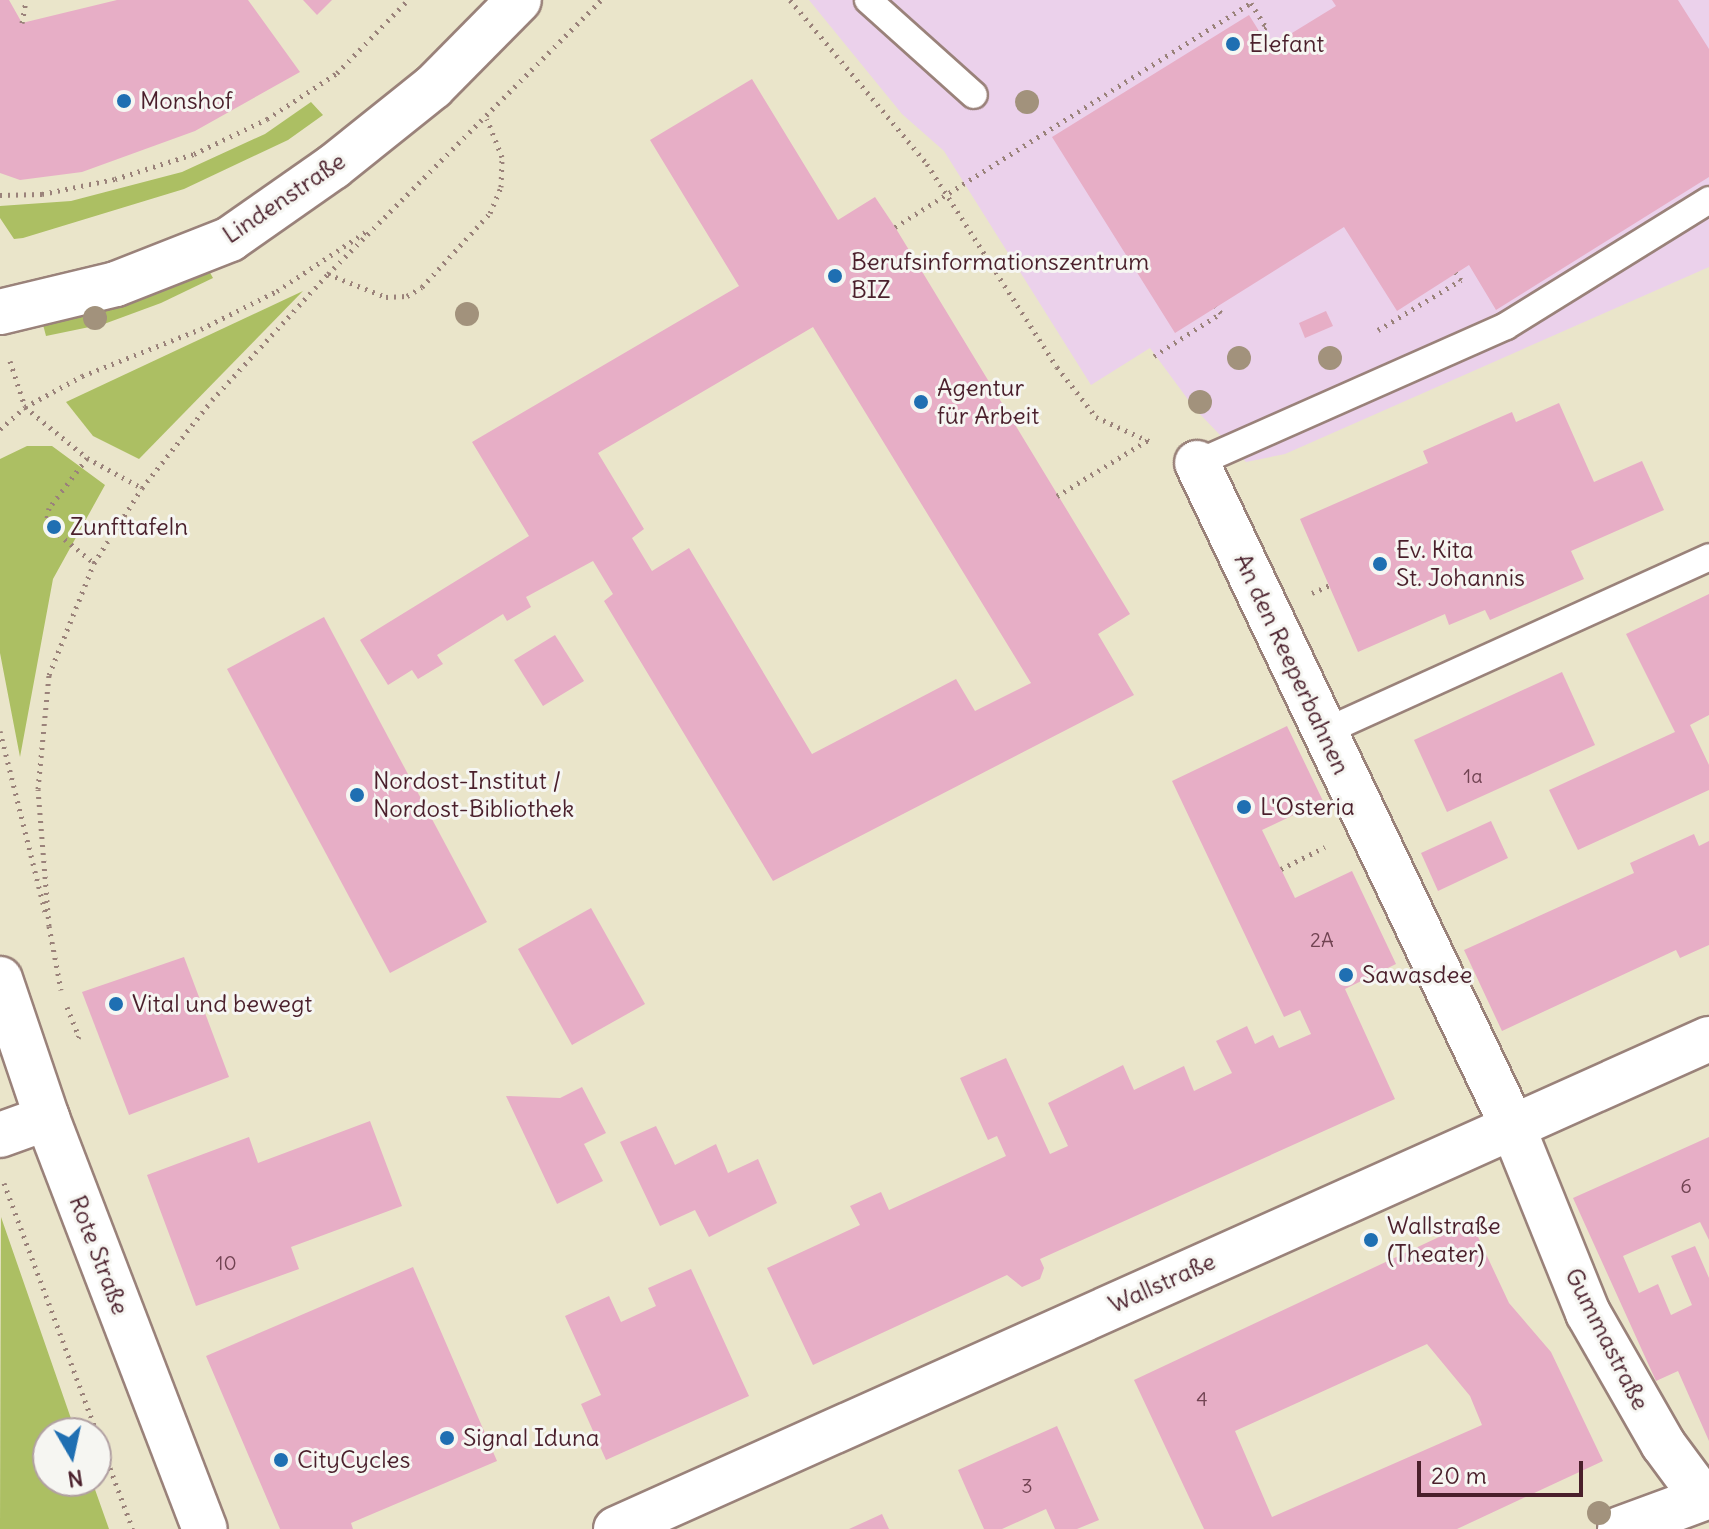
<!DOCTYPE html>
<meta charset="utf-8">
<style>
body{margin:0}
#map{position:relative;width:1709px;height:1529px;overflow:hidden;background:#eae5ca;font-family:Delius,sans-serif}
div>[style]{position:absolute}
.built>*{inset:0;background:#ebd1eb}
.green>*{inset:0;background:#acbf63}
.building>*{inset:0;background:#e7aec6}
.path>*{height:5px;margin-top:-2.5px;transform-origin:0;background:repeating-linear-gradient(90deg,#9a827a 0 2px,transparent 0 8px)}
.roads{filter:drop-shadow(2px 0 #9a827a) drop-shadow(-2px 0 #9a827a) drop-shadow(0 2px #9a827a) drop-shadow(0 -2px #9a827a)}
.service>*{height:26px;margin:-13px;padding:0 13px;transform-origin:13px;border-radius:13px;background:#fff}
.minor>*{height:44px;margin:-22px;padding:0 22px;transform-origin:22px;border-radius:22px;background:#fff}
.secondary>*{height:44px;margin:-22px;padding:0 22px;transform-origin:22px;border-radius:22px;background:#fff}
.trees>*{width:24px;height:24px;margin:-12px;border-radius:50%;background:#a2927c}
.dots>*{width:22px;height:22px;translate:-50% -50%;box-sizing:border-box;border:4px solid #f6f6f2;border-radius:50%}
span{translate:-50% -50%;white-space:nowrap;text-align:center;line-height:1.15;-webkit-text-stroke:6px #f6f6f2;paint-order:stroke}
.number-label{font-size:20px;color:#714352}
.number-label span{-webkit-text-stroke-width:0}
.poi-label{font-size:24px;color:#4a1f2b}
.left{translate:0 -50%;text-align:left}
.street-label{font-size:24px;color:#4a1f2b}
.north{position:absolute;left:32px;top:1417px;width:80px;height:80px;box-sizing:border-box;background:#f6f6f2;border:2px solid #b1a0a2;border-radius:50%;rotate:171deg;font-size:22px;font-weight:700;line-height:32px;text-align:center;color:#4a1f2b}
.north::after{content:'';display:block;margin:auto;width:28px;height:36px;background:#1f6fb2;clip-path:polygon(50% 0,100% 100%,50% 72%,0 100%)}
.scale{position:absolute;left:1417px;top:1461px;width:166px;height:36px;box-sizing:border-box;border:4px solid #4a1f2b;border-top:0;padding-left:10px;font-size:24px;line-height:28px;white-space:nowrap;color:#4a1f2b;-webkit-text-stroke:6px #f6f6f2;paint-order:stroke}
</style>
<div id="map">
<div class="built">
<i style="clip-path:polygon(809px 0,1709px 0,1709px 267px,1285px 454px,1246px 462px,1195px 409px,1150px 348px,1091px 385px,944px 151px,902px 114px)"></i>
</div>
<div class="green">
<i style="clip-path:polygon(311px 102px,323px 115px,288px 140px,184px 189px,23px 238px,14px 239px,0 218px,0 206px,71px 201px,182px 172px,265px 134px)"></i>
<i style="clip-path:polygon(208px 269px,213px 278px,161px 303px,104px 324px,46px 336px,41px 317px)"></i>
<i style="clip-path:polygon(303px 291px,139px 459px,93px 436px,66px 402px)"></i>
<i style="clip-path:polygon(27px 446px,52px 446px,105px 485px,53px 579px,20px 757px,0 653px,0 459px)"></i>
<i style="clip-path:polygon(1px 1217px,76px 1433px,48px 1433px,48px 1481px,92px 1481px,109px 1529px,0 1529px)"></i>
</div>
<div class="building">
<i style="clip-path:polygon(0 0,9px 0,22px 23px,117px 0,248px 0,300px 72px,195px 131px,82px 172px,20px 180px,0 173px)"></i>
<i style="clip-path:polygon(303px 0,332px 0,317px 15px)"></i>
<i style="clip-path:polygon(1332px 0,1678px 0,1709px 49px,1709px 177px,1496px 310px,1469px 265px,1397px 311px,1344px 227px,1175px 333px,1052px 137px,1249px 15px,1269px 47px,1336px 6px)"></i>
<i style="clip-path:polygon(evenodd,752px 79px,838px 220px,875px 197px,895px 227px,1130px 614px,1098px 634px,1134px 695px,773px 881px,604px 601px,613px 594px,593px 561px,526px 597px,531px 607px,507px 621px,503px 614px,437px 655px,443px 664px,418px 679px,412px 670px,388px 685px,360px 640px,529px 536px,472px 442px,739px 286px,650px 140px,752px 79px,813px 327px,1031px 683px,975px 711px,956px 679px,812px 754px,689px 548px,652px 571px,632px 538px,644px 529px,598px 453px,813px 327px)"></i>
<i style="clip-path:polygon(1326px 311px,1333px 326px,1305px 338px,1299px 323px)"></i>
<i style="clip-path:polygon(1559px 403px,1594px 482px,1642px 461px,1664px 510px,1571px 551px,1584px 579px,1490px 620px,1485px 610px,1449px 625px,1445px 614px,1358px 652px,1300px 519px,1428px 463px,1423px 451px,1512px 412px,1516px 422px)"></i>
<i style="clip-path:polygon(1709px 594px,1709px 715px,1690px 725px,1709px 765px,1709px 790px,1578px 850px,1549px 790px,1675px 732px,1626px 634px)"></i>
<i style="clip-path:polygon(324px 617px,487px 922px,390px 973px,227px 669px)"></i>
<i style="clip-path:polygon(555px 635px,584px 681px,543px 706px,514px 660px)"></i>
<i style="clip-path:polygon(1562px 672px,1595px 745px,1447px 812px,1414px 740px)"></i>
<i style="clip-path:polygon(1287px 726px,1323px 801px,1262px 830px,1295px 898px,1352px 871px,1396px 964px,1345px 989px,1395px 1099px,1040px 1259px,1044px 1268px,1040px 1279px,1022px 1287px,1007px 1275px,813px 1365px,767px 1268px,860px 1225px,850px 1206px,881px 1192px,889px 1210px,1006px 1156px,997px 1136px,988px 1140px,960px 1078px,1006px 1058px,1050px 1154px,1068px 1146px,1048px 1103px,1123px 1065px,1134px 1090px,1184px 1066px,1194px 1091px,1232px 1073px,1216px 1041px,1247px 1026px,1255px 1044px,1273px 1035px,1279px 1048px,1311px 1034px,1300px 1010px,1284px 1017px,1172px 781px)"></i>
<i style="clip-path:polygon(1491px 821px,1508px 858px,1438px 891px,1421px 853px)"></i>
<i style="clip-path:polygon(1694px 834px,1699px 846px,1709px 841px,1709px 945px,1680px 958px,1676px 950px,1502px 1031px,1464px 950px,1634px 873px,1630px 863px)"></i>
<i style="clip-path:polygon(591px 908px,645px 1004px,572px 1045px,518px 949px)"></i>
<i style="clip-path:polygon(184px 957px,229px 1077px,129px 1115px,82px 992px)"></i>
<i style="clip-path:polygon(582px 1087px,606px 1133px,584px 1144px,603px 1181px,557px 1204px,506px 1096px,560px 1098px)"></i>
<i style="clip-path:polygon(370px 1121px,402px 1206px,291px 1247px,299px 1269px,196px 1306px,147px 1175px,249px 1137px,258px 1163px)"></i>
<i style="clip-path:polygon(656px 1126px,675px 1165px,716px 1144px,728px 1173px,758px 1159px,777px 1203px,709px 1237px,695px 1210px,660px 1226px,620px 1142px)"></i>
<i style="clip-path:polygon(1709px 1137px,1709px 1240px,1700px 1222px,1623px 1256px,1639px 1293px,1658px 1284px,1671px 1315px,1692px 1305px,1671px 1256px,1695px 1246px,1709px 1278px,1709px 1441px,1678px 1371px,1656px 1381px,1573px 1198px)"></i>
<i style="clip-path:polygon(evenodd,1471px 1222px,1509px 1303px,1551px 1352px,1603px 1461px,1457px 1529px,1204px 1529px,1134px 1380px,1471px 1222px,1427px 1344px,1470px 1396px,1482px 1425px,1272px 1517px,1235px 1431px,1427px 1344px)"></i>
<i style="clip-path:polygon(413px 1267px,497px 1461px,351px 1523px,353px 1529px,280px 1529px,206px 1356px)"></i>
<i style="clip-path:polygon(691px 1269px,749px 1396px,606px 1460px,581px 1404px,601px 1395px,565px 1316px,609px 1296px,621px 1322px,656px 1306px,648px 1288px)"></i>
<i style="clip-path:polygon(1057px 1426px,1099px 1520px,1077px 1529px,1055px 1529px,1046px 1509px,1002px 1529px,984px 1529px,958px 1470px)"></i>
<i style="clip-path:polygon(882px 1514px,889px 1529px,849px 1529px)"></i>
</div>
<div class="path">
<i style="left:790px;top:0;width:214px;rotate:50.1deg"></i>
<i style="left:927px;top:164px;width:241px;rotate:57.4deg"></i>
<i style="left:1057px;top:367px;width:63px;rotate:52deg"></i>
<i style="left:1096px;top:417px;width:63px;rotate:24.5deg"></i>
<i style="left:22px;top:23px;width:23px;rotate:-80deg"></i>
<i style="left:0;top:195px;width:42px;rotate:-1.4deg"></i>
<i style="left:42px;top:194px;width:75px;rotate:-11.6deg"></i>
<i style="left:115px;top:179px;width:83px;rotate:-17.6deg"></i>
<i style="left:194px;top:154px;width:81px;rotate:-25.6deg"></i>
<i style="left:267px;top:119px;width:84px;rotate:-33.3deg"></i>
<i style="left:337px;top:73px;width:102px;rotate:-45.8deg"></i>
<i style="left:895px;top:227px;width:421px;rotate:-32.2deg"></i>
<i style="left:1251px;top:3px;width:28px;rotate:58deg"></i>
<i style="left:1266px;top:27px;width:9px;rotate:144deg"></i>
<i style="left:328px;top:274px;width:62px;rotate:21.6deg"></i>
<i style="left:386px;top:297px;width:21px;rotate:-3deg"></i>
<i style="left:407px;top:296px;width:17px;rotate:-31deg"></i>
<i style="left:422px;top:287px;width:100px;rotate:-47.4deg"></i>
<i style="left:490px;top:213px;width:28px;rotate:-67deg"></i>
<i style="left:501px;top:187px;width:30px;rotate:-88deg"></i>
<i style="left:502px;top:157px;width:41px;rotate:-111.5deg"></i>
<i style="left:1378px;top:330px;width:97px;rotate:-31.1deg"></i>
<i style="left:1461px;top:280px;width:9px;rotate:-126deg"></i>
<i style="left:1154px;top:356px;width:80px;rotate:-32.7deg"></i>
<i style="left:1221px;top:313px;width:8px;rotate:-130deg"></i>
<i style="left:10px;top:361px;width:48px;rotate:71.9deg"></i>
<i style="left:25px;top:407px;width:80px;rotate:39.4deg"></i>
<i style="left:87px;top:458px;width:63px;rotate:28.6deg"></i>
<i style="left:0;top:429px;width:33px;rotate:-41deg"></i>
<i style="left:25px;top:407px;width:65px;rotate:-28.5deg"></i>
<i style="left:82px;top:376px;width:128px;rotate:-21.6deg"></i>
<i style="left:201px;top:329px;width:85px;rotate:-26.6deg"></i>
<i style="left:277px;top:291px;width:108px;rotate:-33.7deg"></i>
<i style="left:87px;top:458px;width:63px;rotate:127.2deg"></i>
<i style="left:49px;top:508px;width:16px;rotate:101deg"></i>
<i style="left:46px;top:524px;width:62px;rotate:39.1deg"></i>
<i style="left:1057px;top:496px;width:107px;rotate:-31.6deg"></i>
<i style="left:1312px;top:593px;width:20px;rotate:-24deg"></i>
<i style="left:0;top:731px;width:191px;rotate:76deg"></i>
<i style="left:1281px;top:869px;width:49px;rotate:-26.6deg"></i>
<i style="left:49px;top:926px;width:137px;rotate:-94.6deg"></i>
<i style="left:38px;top:789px;width:115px;rotate:-84.5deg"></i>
<i style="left:49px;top:675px;width:121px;rotate:-68.1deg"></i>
<i style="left:94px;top:563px;width:89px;rotate:-57.4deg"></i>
<i style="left:142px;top:488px;width:112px;rotate:-51.5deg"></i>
<i style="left:212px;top:400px;width:171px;rotate:-47.4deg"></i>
<i style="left:328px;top:274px;width:387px;rotate:-45.1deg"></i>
<i style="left:49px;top:926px;width:65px;rotate:79.4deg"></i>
<i style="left:67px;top:1007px;width:31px;rotate:68deg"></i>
<i style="left:79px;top:1036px;width:7px;rotate:117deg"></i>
<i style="left:4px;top:1183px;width:369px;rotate:69.6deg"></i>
</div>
<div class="roads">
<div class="service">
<i style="left:868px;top:0;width:142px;rotate:41.9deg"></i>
<i style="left:1197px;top:463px;width:338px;rotate:-23.9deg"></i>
<i style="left:1506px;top:326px;width:239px;rotate:-31.8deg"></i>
<i style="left:1324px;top:732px;width:423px;rotate:-24.4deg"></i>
</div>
<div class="minor">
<i style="left:1197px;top:463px;width:733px;rotate:64.55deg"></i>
<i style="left:1512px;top:1125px;width:203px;rotate:68deg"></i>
<i style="left:1588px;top:1313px;width:151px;rotate:60.2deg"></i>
<i style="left:1663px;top:1444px;width:67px;rotate:53.5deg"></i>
<i style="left:0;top:979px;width:147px;rotate:71.3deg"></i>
<i style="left:47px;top:1118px;width:440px;rotate:69deg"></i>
<i style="left:0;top:1135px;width:50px;rotate:-19.9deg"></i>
<i style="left:616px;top:1529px;width:1198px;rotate:-24.15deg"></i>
<i style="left:1620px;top:1529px;width:95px;rotate:-20.3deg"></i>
</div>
<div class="secondary">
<i style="left:0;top:312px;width:119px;rotate:-13.6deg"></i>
<i style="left:116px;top:284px;width:123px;rotate:-21.5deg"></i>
<i style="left:230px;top:239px;width:126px;rotate:-35deg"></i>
<i style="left:333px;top:167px;width:128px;rotate:-38.7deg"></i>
<i style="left:433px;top:87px;width:122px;rotate:-45.3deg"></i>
</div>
</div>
<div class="trees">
<i style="left:1027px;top:102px"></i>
<i style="left:467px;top:314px"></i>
<i style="left:95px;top:318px"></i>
<i style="left:1239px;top:358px"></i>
<i style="left:1330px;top:358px"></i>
<i style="left:1200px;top:402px"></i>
<i style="left:1599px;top:1513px"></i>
</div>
<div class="dots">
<i style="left:1233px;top:44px;background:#1f6fb2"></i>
<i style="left:124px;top:101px;background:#1f6fb2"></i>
<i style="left:835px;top:276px;background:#1f6fb2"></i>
<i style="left:921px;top:402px;background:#1f6fb2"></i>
<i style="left:54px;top:527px;background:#1f6fb2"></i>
<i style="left:1380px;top:564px;background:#1f6fb2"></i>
<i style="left:357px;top:795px;background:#1f6fb2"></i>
<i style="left:1244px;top:807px;background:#1f6fb2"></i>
<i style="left:1346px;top:975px;background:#1f6fb2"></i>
<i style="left:116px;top:1004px;background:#1f6fb2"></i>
<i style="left:1371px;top:1240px;background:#1f6fb2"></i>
<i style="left:447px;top:1438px;background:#1f6fb2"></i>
<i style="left:281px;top:1460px;background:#1f6fb2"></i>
</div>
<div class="number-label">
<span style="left:1473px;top:775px">1a</span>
<span style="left:1322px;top:939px">2A</span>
<span style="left:1686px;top:1185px">6</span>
<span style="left:226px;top:1262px">10</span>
<span style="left:1202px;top:1398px">4</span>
<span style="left:1027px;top:1485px">3</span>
</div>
<div class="poi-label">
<span class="left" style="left:1249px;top:44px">Elefant</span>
<span class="left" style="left:140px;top:101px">Monshof</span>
<span class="left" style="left:851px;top:276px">Berufsinformationszentrum<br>BIZ</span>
<span class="left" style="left:937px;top:402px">Agentur<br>für Arbeit</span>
<span class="left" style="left:70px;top:527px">Zunfttafeln</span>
<span class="left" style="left:1396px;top:564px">Ev. Kita<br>St. Johannis</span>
<span class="left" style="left:373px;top:795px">Nordost-Institut /<br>Nordost-Bibliothek</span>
<span class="left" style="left:1260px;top:807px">L'Osteria</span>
<span class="left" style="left:1362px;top:975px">Sawasdee</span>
<span class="left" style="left:132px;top:1004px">Vital und bewegt</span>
<span class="left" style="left:1387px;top:1240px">Wallstraße<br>(Theater)</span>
<span class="left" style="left:463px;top:1438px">Signal Iduna</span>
<span class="left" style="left:297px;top:1460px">CityCycles</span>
</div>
<div class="street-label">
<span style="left:284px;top:198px;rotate:-34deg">Lindenstraße</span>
<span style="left:1292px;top:664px;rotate:65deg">An den Reeperbahnen</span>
<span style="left:99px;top:1255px;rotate:69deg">Rote Straße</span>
<span style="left:1162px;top:1283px;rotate:-24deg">Wallstraße</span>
<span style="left:1607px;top:1339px;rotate:63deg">Gummastraße</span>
</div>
<div class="north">N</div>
<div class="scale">20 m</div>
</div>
